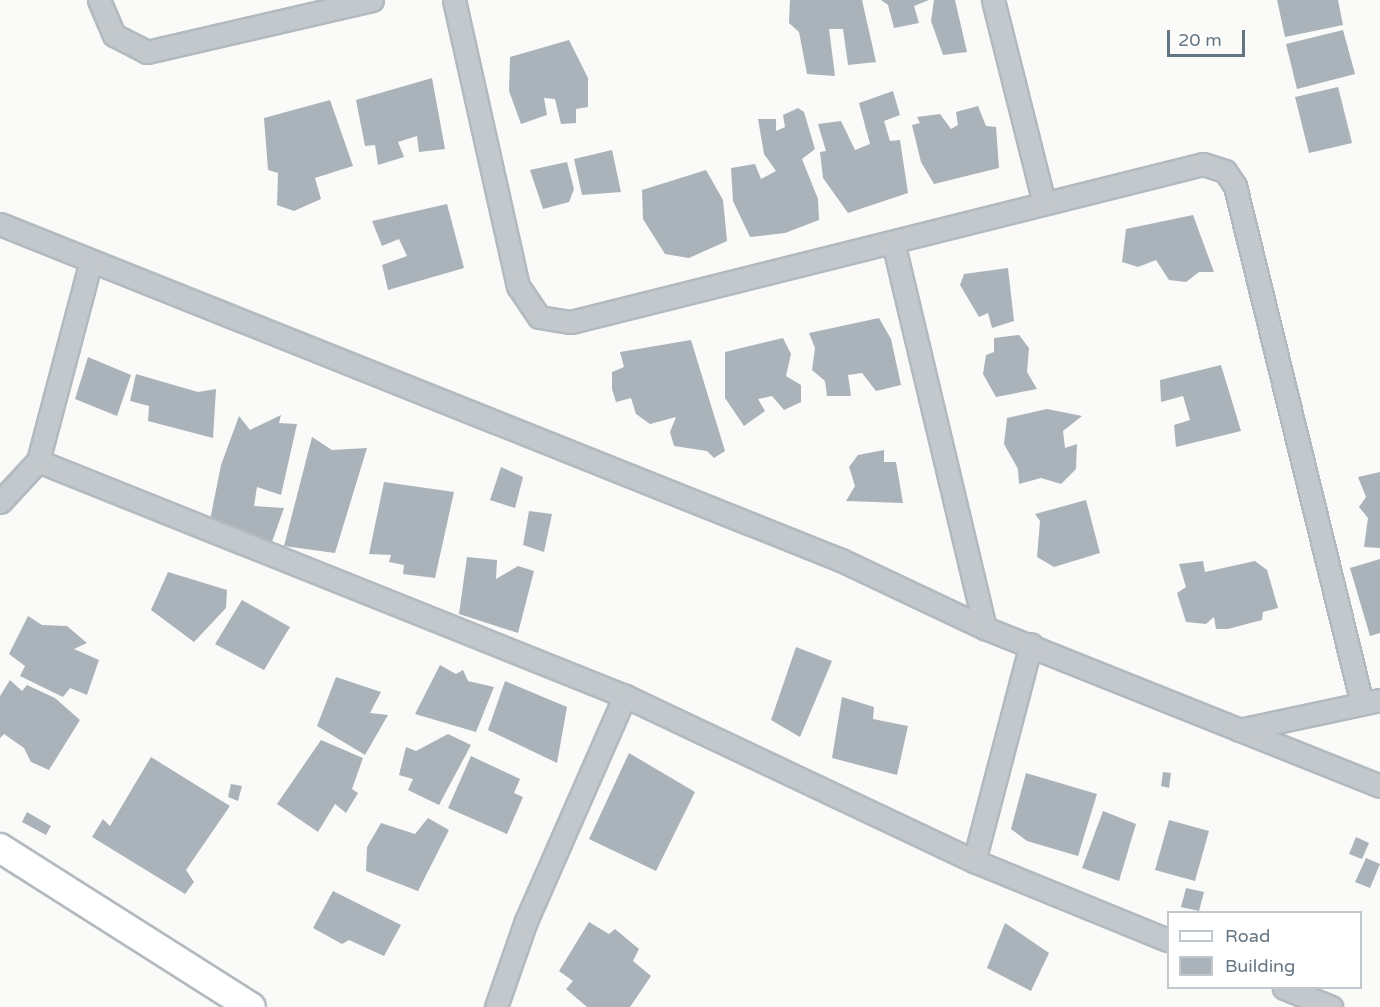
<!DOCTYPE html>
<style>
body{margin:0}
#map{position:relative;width:1380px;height:1007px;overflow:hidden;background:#fafaf8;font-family:"Varela Round",sans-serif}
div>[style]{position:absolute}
.building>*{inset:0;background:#aab3b9}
.roads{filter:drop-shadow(2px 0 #b3babf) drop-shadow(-2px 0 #b3babf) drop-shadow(0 2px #b3babf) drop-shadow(0 -2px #b3babf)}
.street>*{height:21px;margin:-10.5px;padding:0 10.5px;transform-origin:10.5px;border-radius:10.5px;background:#c3c8cc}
.secondary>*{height:28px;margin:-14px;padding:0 14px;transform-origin:14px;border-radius:14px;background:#fff}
span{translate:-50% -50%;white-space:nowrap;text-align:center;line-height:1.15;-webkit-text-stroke:6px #fff;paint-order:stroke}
.legend{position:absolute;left:1167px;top:911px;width:195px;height:78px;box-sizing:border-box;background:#fff;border:2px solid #c1c8cd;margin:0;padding:8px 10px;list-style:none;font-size:18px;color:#657683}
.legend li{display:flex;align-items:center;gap:12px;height:30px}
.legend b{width:30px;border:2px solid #c1c8cd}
.scale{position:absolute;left:1167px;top:30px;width:78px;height:27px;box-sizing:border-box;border:3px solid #657683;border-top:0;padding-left:8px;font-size:18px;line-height:21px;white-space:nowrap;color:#657683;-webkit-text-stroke:4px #fff;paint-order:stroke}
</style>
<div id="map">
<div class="building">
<i style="clip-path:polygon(790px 0,862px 0,876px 62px,848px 65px,843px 29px,829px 29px,835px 76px,807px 74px,799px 32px,789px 23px)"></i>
<i style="clip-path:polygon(881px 0,929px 0,914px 6px,919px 23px,894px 28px,888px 5px)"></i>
<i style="clip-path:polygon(934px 0,955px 0,967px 52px,943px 55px,931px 21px)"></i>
<i style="clip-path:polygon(1277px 0,1338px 0,1343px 25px,1285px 37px)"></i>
<i style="clip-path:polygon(1343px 30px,1355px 74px,1297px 89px,1286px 44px)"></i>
<i style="clip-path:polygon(569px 40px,588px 78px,588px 107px,576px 109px,576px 123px,561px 124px,555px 99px,544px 98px,547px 115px,521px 124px,509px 91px,510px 57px)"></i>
<i style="clip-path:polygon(432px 78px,445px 149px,419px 152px,417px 136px,398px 142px,404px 157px,378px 165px,375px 145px,365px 146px,356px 100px)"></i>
<i style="clip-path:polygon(1338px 87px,1352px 143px,1309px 153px,1295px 97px)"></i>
<i style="clip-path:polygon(893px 91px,900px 115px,884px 121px,890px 141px,900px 140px,908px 193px,848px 213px,823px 178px,820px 152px,826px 151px,818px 124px,841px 121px,855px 150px,870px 144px,859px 103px)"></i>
<i style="clip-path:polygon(330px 100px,353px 166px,315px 178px,321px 199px,294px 211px,277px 205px,278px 173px,268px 170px,264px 118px)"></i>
<i style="clip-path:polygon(978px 106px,986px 126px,996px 127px,999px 168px,934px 184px,921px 162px,912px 125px,920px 123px,917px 117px,940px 114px,951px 129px,958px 125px,956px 112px)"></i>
<i style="clip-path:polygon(798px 108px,804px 112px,815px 149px,802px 159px,818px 199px,819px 220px,785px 233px,750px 237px,733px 201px,731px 168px,755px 164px,761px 179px,776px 171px,764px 154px,758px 119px,776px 119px,776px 131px,785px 127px,783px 115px)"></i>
<i style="clip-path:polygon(612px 150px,621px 192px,582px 195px,574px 159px)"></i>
<i style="clip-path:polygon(567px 162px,574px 189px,569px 202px,543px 209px,530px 170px)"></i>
<i style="clip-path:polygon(706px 170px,723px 200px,727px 241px,689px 258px,665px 254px,643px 219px,642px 190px)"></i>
<i style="clip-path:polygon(447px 204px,464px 268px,388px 290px,382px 265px,407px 256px,399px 239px,382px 246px,372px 221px)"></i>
<i style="clip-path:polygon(1193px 215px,1214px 272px,1199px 272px,1186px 282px,1169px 280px,1156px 260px,1138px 267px,1122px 262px,1126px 229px)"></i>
<i style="clip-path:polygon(1008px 268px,1014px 321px,992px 328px,988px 313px,979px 317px,960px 285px,964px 274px)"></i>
<i style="clip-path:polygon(879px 318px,891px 339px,901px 385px,876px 391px,862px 373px,848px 375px,851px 396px,827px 396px,825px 381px,812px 370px,815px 348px,809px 333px)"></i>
<i style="clip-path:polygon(1019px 335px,1029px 348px,1027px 372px,1037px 389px,996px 397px,983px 374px,986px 355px,994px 352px,994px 338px)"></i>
<i style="clip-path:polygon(783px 338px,791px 354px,786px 376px,801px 385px,801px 402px,784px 410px,772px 396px,758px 399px,765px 411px,744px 426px,725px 398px,725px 352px)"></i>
<i style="clip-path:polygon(691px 340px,725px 451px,714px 458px,707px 451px,674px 446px,670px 432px,676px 417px,650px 424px,636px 414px,631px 398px,616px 402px,612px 389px,612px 372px,624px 367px,620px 352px)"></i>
<i style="clip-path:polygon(88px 357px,131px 375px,117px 416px,75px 399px)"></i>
<i style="clip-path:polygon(1221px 365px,1241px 431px,1176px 447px,1174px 425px,1190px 420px,1183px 396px,1161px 402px,1160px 380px)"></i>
<i style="clip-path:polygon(136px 374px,198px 392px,216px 389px,213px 438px,148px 421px,149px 406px,130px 401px)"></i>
<i style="clip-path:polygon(1047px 409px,1082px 416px,1063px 431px,1065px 448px,1077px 444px,1076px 469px,1061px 484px,1041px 478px,1019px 484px,1018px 469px,1004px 444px,1007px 418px)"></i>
<i style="clip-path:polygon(281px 415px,279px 423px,297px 424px,281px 495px,257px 487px,254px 506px,284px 508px,272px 542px,209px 525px,221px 465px,239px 416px,250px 430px)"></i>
<i style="clip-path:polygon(312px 437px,332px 450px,367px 448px,335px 553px,284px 546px)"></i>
<i style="clip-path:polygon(884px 450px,884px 462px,896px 462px,903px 503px,846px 501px,855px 486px,849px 467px,858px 455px)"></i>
<i style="clip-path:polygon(501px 467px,523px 477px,515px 508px,490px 500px)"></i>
<i style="clip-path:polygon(1380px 472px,1380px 548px,1364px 547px,1368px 518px,1359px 507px,1366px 497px,1358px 477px)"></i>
<i style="clip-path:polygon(384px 482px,454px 492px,435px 578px,403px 574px,404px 565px,389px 562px,391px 555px,369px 554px)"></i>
<i style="clip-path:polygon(1086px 500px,1100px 553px,1054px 567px,1037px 557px,1040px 521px,1035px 514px)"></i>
<i style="clip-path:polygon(529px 511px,552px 514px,544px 552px,523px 545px)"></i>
<i style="clip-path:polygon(467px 557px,497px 560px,496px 579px,518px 566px,534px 571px,518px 633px,459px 614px)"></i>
<i style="clip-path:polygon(1380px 559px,1380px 633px,1370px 636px,1350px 568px)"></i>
<i style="clip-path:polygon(1203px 561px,1205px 572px,1255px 561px,1267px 570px,1278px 608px,1263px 612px,1262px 620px,1228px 629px,1216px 629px,1214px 617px,1206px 624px,1186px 622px,1177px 593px,1186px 587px,1179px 564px)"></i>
<i style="clip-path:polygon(168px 572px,227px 590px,226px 608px,194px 642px,151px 610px)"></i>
<i style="clip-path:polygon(242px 600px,290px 627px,264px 670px,215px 644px)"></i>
<i style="clip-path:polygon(28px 616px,42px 625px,67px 626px,87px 643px,74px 649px,99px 660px,87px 695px,70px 688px,63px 697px,20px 676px,25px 666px,9px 654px)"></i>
<i style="clip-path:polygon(796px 647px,832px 661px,800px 737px,771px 720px)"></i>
<i style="clip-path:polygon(440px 665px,456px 674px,463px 670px,468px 681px,494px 687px,476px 732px,415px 714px)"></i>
<i style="clip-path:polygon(336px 677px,381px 692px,370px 713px,388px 715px,365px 755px,317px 726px)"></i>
<i style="clip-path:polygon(10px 680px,22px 691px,27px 685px,55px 698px,80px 720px,49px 770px,31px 762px,24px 748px,4px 734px,0 738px,0 696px)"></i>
<i style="clip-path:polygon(505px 681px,567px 707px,557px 763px,488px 730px)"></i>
<i style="clip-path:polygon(842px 697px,874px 707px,873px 719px,908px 726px,897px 775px,832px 758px)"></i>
<i style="clip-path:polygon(448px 734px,471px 745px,439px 805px,408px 790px,413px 779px,399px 775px,406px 747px,416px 751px)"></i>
<i style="clip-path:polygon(321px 740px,363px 758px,352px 789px,358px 793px,346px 813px,335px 804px,318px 832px,277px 804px)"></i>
<i style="clip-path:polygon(629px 753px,695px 792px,656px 871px,589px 839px)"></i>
<i style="clip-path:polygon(471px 756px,520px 779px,514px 793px,523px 797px,507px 834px,448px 808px)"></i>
<i style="clip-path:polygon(151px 757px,230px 806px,186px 870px,194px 882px,185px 894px,92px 837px,103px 819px,110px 826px)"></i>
<i style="clip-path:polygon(1163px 772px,1171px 773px,1169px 788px,1161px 786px)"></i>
<i style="clip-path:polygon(1026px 773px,1097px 794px,1078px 856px,1027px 841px,1011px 829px)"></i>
<i style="clip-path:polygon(231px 784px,242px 786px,238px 801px,228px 797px)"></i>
<i style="clip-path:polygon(1103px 811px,1136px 824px,1119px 881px,1082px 868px)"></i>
<i style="clip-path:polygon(27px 812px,51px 826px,46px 835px,22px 822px)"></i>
<i style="clip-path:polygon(428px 818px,449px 830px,418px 891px,366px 871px,367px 847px,381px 823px,415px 834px)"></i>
<i style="clip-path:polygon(1169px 820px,1209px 831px,1195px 881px,1155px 870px)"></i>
<i style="clip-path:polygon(1356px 837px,1369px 843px,1362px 859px,1349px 854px)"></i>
<i style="clip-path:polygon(1366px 858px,1380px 864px,1370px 888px,1355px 882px)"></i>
<i style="clip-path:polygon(1186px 888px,1204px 892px,1199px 911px,1181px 907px)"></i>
<i style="clip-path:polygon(333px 891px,401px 925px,384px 956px,349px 940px,342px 944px,313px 928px)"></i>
<i style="clip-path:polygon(589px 922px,609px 934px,615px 929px,639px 949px,633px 961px,651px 976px,630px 1007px,587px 1007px,566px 989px,573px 981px,559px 971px)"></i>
<i style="clip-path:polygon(1005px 923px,1049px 953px,1031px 991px,987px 968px)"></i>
</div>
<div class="roads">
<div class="street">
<i style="left:99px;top:0;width:38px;rotate:67deg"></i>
<i style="left:114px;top:35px;width:37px;rotate:27deg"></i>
<i style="left:147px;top:52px;width:231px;rotate:-13deg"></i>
<i style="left:454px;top:0;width:293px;rotate:77.4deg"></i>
<i style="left:518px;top:286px;width:37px;rotate:56deg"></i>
<i style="left:539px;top:317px;width:32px;rotate:9deg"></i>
<i style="left:571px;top:322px;width:651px;rotate:-14.04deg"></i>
<i style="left:1203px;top:164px;width:23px;rotate:18deg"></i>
<i style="left:1225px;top:171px;width:18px;rotate:56deg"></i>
<i style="left:1235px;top:186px;width:533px;rotate:76.22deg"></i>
<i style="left:993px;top:0;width:209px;rotate:75.9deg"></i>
<i style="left:0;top:224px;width:906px;rotate:21.78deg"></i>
<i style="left:841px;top:560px;width:159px;rotate:25.3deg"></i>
<i style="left:985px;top:628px;width:425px;rotate:21.8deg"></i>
<i style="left:893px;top:242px;width:397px;rotate:76.6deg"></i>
<i style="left:38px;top:461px;width:632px;rotate:21.82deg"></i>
<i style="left:625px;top:696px;width:386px;rotate:25.3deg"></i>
<i style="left:974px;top:861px;width:224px;rotate:-75.3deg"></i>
<i style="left:0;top:502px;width:56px;rotate:-47.2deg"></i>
<i style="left:38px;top:461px;width:207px;rotate:-75.2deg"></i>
<i style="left:1239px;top:730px;width:144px;rotate:-12deg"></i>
<i style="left:974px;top:861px;width:209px;rotate:22.2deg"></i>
<i style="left:1284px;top:988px;width:51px;rotate:22deg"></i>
<i style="left:496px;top:1007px;width:91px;rotate:-70.8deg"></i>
<i style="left:526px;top:921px;width:246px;rotate:-66.3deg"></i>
</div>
<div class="secondary">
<i style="left:0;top:848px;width:297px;rotate:32.4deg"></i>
</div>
</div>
<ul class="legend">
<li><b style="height:8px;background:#fff"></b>Road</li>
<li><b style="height:16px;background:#aab3b9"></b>Building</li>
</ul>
<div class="scale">20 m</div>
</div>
